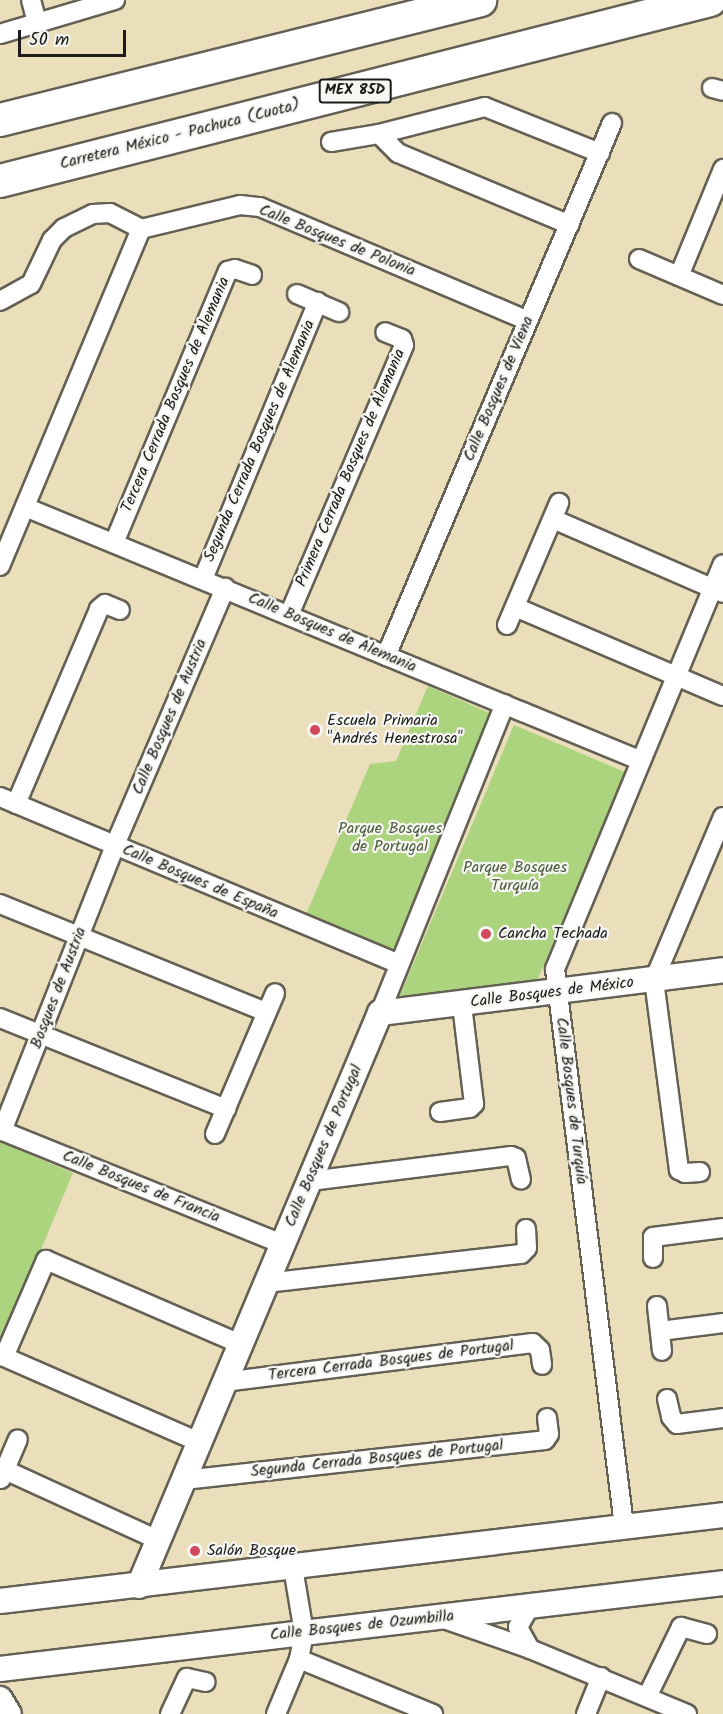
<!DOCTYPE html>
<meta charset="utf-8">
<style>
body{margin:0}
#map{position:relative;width:723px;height:1714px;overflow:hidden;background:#ebdebb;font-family:Kalam,sans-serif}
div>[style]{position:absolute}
.green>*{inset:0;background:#acd37e}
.roads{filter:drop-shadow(2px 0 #646054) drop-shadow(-2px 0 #646054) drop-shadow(0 2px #646054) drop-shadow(0 -2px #646054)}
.street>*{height:18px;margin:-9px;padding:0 9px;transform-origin:9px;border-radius:9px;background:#fff}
.secondary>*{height:24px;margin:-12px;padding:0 12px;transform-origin:12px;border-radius:12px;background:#fff}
.highway>*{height:32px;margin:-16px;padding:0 16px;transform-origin:16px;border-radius:16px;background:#fff}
.dots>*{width:16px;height:16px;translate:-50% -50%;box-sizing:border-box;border:3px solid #f6f6f2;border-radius:50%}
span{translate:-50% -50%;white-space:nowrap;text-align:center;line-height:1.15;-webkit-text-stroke:4.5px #f6f6f2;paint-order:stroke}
.shield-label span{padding:2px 4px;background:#f6f6f2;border:2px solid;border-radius:4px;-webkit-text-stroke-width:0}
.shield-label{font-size:15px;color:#1c1c1c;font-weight:700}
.street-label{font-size:16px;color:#1c1c1c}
.poi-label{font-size:16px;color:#1c1c1c}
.left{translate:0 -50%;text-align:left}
.park-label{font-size:16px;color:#4e5c3e}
.scale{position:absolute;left:18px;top:30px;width:108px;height:27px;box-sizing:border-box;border:3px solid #1c1c1c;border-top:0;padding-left:8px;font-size:18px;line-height:21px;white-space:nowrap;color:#1c1c1c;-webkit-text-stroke:4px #f6f6f2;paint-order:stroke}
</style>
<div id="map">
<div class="green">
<i style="clip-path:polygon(428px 686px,494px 715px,392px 954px,305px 917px,370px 764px,396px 761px)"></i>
<i style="clip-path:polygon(514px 725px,625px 772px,537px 981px,398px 1000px)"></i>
<i style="clip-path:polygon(0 1142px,73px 1173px,0 1347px)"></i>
</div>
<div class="roads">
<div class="street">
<i style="left:31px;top:0;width:24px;rotate:75deg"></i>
<i style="left:0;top:34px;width:120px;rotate:-16.5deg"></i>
<i style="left:712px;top:88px;width:11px;rotate:15deg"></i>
<i style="left:379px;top:134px;width:27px;rotate:45deg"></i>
<i style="left:398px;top:153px;width:186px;rotate:22.7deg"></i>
<i style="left:331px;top:142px;width:49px;rotate:-9.5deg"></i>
<i style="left:379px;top:134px;width:109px;rotate:-14.3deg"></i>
<i style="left:485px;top:107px;width:124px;rotate:21.8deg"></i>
<i style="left:639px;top:259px;width:91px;rotate:23.2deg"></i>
<i style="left:679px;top:276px;width:116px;rotate:-67.6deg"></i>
<i style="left:297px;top:294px;width:46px;rotate:23.2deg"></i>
<i style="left:0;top:301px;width:35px;rotate:-29deg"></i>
<i style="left:31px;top:284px;width:49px;rotate:-64.5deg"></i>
<i style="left:52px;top:240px;width:17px;rotate:-45deg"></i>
<i style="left:64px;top:228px;width:32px;rotate:-26deg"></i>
<i style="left:93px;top:214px;width:17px;rotate:-3deg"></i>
<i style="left:110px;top:213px;width:35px;rotate:27deg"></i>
<i style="left:141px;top:229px;width:102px;rotate:-13.6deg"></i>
<i style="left:240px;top:205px;width:20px;rotate:6deg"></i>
<i style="left:260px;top:207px;width:291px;rotate:23deg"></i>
<i style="left:25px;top:507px;width:664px;rotate:22.39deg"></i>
<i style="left:553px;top:519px;width:185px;rotate:23.5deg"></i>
<i style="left:114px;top:543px;width:295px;rotate:-67.3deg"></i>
<i style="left:228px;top:271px;width:7px;rotate:-16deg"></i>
<i style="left:235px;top:269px;width:18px;rotate:19deg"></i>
<i style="left:0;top:566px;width:365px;rotate:-67.3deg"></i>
<i style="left:203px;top:579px;width:300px;rotate:-67.5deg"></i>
<i style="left:515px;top:607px;width:226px;rotate:23.2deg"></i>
<i style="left:289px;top:615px;width:293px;rotate:-66.9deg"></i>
<i style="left:404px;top:345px;width:6px;rotate:-108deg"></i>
<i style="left:402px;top:339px;width:18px;rotate:-158deg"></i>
<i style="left:507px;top:625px;width:133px;rotate:-66.9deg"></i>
<i style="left:386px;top:656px;width:579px;rotate:-67.02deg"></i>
<i style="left:0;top:797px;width:433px;rotate:22.7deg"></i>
<i style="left:16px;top:804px;width:212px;rotate:-66.9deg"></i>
<i style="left:99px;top:609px;width:8px;rotate:-40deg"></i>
<i style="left:105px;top:604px;width:16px;rotate:22deg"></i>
<i style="left:0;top:904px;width:287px;rotate:22.1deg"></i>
<i style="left:380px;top:1013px;width:333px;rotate:-68deg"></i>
<i style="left:0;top:1018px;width:244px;rotate:21.9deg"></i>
<i style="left:440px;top:1112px;width:30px;rotate:-8deg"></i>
<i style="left:470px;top:1108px;width:6px;rotate:-45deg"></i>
<i style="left:474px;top:1104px;width:100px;rotate:-96.9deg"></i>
<i style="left:0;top:1130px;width:304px;rotate:22deg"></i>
<i style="left:2px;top:1131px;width:308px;rotate:-68.4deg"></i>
<i style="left:115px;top:845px;width:280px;rotate:-66.8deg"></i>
<i style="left:215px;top:1134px;width:153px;rotate:-66.9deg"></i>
<i style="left:700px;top:1172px;width:15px;rotate:176deg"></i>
<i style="left:685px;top:1173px;width:7px;rotate:-153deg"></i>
<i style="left:679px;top:1170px;width:192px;rotate:-97.5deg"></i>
<i style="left:654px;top:980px;width:177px;rotate:-67.1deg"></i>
<i style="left:310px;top:1181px;width:203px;rotate:-7.1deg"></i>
<i style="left:511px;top:1156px;width:5px;rotate:22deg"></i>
<i style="left:516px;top:1158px;width:22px;rotate:77deg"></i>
<i style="left:653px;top:1258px;width:21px;rotate:-90deg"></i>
<i style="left:653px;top:1237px;width:71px;rotate:-7.3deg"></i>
<i style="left:266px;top:1283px;width:257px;rotate:-6.5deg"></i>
<i style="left:521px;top:1254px;width:8px;rotate:-45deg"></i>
<i style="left:527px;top:1248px;width:19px;rotate:-93deg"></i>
<i style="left:657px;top:1306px;width:45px;rotate:83.7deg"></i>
<i style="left:660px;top:1331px;width:64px;rotate:-7.2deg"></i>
<i style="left:224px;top:1382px;width:311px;rotate:-7.2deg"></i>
<i style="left:533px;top:1343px;width:10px;rotate:45deg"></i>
<i style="left:540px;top:1350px;width:15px;rotate:82deg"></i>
<i style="left:667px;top:1399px;width:18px;rotate:77deg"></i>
<i style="left:671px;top:1417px;width:9px;rotate:49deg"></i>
<i style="left:677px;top:1424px;width:46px;rotate:-7.4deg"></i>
<i style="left:199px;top:1442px;width:213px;rotate:-156.4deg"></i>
<i style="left:4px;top:1357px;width:106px;rotate:-66.6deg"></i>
<i style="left:46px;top:1260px;width:211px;rotate:23.4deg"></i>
<i style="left:5px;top:1470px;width:168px;rotate:24.6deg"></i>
<i style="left:1px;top:1479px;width:43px;rotate:-67deg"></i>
<i style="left:184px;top:1480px;width:363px;rotate:-6.3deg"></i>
<i style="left:545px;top:1440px;width:7px;rotate:-56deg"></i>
<i style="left:549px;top:1434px;width:16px;rotate:-97deg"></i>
<i style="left:624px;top:1526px;width:561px;rotate:-97.06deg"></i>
<i style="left:555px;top:969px;width:438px;rotate:-67.5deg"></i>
<i style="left:441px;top:1618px;width:94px;rotate:19.2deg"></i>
<i style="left:530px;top:1649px;width:170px;rotate:22.5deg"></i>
<i style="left:530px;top:1649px;width:25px;rotate:-119deg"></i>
<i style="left:518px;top:1627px;width:24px;rotate:-60deg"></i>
<i style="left:299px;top:1659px;width:145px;rotate:22.3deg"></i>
<i style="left:647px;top:1697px;width:78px;rotate:-64.1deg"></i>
<i style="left:681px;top:1627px;width:27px;rotate:15deg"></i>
<i style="left:170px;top:1714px;width:40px;rotate:-65deg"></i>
<i style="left:187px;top:1678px;width:19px;rotate:12deg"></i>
<i style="left:276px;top:1714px;width:60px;rotate:-67.3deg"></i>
<i style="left:299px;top:1659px;width:26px;rotate:-79deg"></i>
<i style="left:304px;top:1633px;width:67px;rotate:-99.5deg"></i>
<i style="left:586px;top:1714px;width:40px;rotate:-68deg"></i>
</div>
<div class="secondary">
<i style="left:139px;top:1586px;width:622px;rotate:-67.19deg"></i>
<i style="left:380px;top:1013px;width:346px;rotate:-7.1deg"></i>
<i style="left:0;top:1601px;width:728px;rotate:-6.78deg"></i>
<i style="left:0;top:1669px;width:728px;rotate:-6.78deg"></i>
<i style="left:0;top:1699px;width:17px;rotate:59deg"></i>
</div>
<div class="highway">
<i style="left:0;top:120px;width:495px;rotate:-14deg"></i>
<i style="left:0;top:181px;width:733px;rotate:-14.3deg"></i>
</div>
</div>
<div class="dots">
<i style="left:315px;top:730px;background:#d1495b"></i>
<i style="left:486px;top:934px;background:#d1495b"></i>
<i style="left:195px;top:1551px;background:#d1495b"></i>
</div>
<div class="shield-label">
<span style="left:355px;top:91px">MEX 85D</span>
</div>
<div class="street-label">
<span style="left:180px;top:135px;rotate:-14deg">Carretera México - Pachuca (Cuota)</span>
<span style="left:337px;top:241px;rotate:22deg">Calle Bosques de Polonia</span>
<span style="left:499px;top:389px;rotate:-67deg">Calle Bosques de Viena</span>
<span style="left:176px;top:395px;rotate:-67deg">Tercera Cerrada Bosques de Alemania</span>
<span style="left:260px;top:441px;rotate:-67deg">Segunda Cerrada Bosques de Alemania</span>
<span style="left:351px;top:468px;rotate:-67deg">Primera Cerrada Bosques de Alemania</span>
<span style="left:332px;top:633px;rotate:23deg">Calle Bosques de Alemania</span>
<span style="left:170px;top:717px;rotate:-67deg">Calle Bosques de Austria</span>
<span style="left:200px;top:882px;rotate:23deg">Calle Bosques de España</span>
<span style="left:59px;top:988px;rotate:-69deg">Bosques de Austria</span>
<span style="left:552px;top:993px;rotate:-7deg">Calle Bosques de México</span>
<span style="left:571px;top:1101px;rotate:83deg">Calle Bosques de Turquía</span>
<span style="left:324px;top:1146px;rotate:-67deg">Calle Bosques de Portugal</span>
<span style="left:141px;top:1187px;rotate:22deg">Calle Bosques de Francia</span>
<span style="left:391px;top:1361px;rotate:-7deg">Tercera Cerrada Bosques de Portugal</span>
<span style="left:377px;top:1459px;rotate:-6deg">Segunda Cerrada Bosques de Portugal</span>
<span style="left:362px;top:1626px;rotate:-6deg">Calle Bosques de Ozumbilla</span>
</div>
<div class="poi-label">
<span class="left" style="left:327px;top:730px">Escuela Primaria<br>"Andrés Henestrosa"</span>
<span class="left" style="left:498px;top:934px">Cancha Techada</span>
<span class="left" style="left:207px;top:1551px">Salón Bosque</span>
</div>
<div class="park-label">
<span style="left:390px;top:838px">Parque Bosques<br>de Portugal</span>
<span style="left:515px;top:877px">Parque Bosques<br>Turquía</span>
</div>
<div class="scale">50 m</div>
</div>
